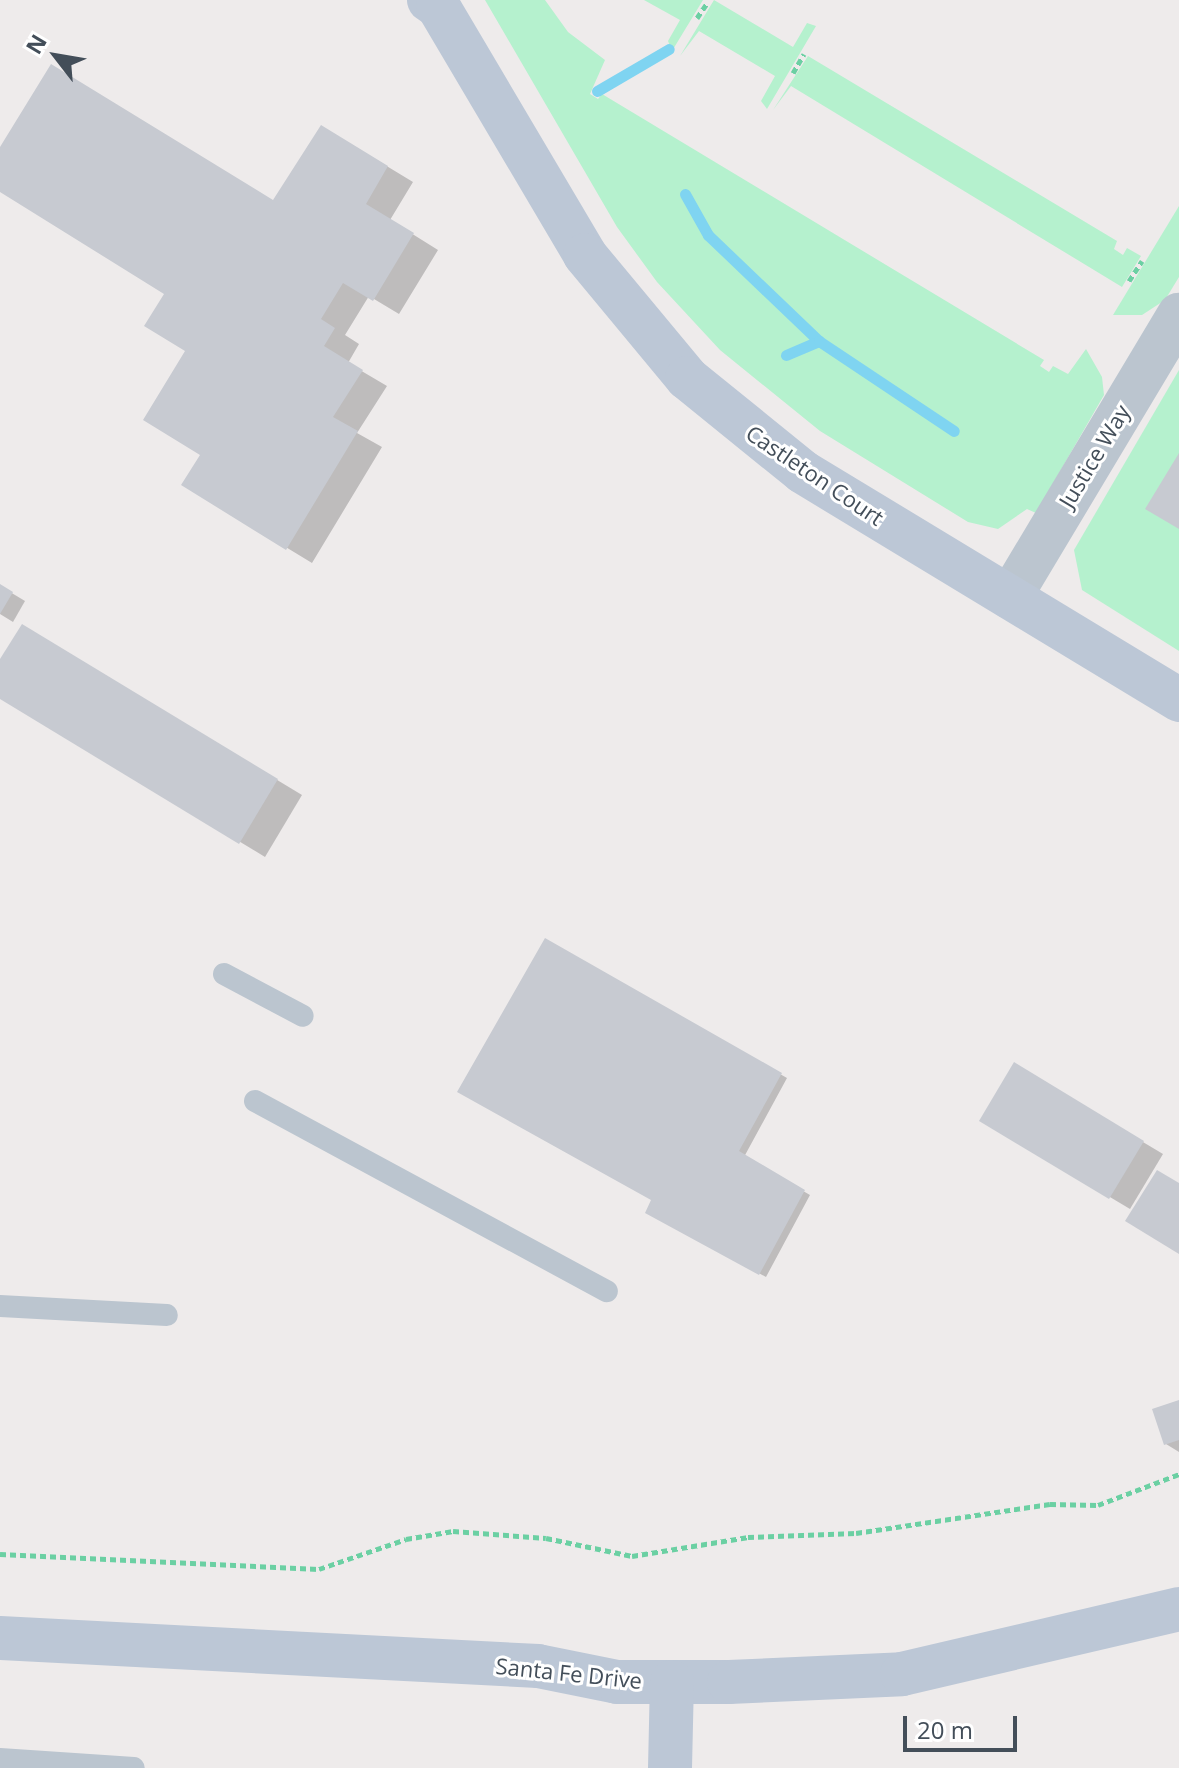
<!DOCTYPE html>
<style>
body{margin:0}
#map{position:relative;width:1179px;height:1768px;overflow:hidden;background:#eeebeb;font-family:"Open Sans",sans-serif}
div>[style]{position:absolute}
.green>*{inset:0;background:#b5f1ce}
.shadow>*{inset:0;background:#0003}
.stream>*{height:11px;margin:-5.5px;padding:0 5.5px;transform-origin:5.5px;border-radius:5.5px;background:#7fd4f1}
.building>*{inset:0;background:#c7cad1}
.path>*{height:5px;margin-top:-2.5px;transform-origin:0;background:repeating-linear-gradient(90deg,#6bd0a3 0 6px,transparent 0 10px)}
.lane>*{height:22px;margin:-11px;padding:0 11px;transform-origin:11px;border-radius:11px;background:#bbc5cf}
.street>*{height:44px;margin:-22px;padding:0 22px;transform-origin:22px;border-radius:22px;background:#bbc5cf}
.secondary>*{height:44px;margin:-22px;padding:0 22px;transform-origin:22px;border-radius:22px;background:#bcc7d6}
span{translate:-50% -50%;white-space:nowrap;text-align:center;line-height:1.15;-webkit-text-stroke:6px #fff;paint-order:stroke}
.street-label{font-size:22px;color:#434e59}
.north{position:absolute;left:16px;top:16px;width:80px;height:80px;-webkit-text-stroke:6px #fff;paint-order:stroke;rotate:301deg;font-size:22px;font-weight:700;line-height:32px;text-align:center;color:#434e59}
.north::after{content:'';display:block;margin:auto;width:28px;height:36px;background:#434e59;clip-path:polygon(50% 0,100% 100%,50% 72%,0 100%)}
.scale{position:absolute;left:903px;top:1716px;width:114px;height:36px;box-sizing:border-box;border:4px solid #434e59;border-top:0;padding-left:10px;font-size:24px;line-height:28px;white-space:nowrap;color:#434e59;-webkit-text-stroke:6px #fff;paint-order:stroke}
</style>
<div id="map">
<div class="green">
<i style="clip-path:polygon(485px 0,545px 0,568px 32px,605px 60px,590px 94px,598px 99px,602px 94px,1044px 360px,1040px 366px,1049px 372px,1053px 366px,1068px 374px,1086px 349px,1102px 377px,1104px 395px,1036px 513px,1027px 509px,998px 529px,968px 522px,820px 431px,720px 350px,657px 282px,617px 227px)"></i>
<i style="clip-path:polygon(644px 0,703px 0,672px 51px,668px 41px,680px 20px)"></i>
<i style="clip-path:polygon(714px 0,793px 47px,807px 23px,816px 26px,767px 109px,761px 101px,775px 76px,699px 31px,680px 56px)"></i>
<i style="clip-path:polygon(808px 56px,1117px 241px,1114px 249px,1123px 255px,1127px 248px,1141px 256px,1122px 287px,791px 86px,773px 110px)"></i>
<i style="clip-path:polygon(1179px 206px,1179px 277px,1165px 300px,1142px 315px,1113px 315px)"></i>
<i style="clip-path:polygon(1179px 370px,1179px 651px,1082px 590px,1074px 550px)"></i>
</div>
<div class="shadow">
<i style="clip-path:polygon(347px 142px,413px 182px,390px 220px,438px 250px,399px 314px,369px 296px,345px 335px,359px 344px,348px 363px,387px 386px,357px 433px,382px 447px,312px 563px,184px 485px,203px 455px,188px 350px,167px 294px,0 189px,0 151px,274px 203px)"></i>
<i style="clip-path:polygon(0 586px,25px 601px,13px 622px,0 614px)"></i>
<i style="clip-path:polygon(48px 641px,302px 795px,265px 857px,0 697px,0 663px)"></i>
<i style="clip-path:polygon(546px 941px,787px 1078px,744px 1157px,810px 1195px,766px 1277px,647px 1212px,654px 1200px)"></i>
<i style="clip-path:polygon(1014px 1065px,1163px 1154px,1130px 1209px,981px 1120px)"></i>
<i style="clip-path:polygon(1179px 1402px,1179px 1452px,1166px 1444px)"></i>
</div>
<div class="stream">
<i style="left:597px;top:91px;width:83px;rotate:-30.3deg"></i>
<i style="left:685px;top:194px;width:47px;rotate:60.7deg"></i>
<i style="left:708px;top:235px;width:153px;rotate:43.7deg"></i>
<i style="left:786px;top:355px;width:36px;rotate:-23deg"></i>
<i style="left:819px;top:341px;width:162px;rotate:33.7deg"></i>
</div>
<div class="building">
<i style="clip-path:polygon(51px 64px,273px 200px,321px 125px,388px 166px,366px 204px,414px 233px,373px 301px,343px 283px,321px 319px,335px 328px,324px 346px,363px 370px,333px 417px,358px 431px,286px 550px,181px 485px,200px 455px,143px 420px,185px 351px,144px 326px,164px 294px,0 192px,0 147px)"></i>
<i style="clip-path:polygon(1179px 453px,1179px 529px,1145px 509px)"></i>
<i style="clip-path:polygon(0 584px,13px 592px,0 614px)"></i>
<i style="clip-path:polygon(22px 624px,278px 779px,239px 844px,0 699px,0 659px)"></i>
<i style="clip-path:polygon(545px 938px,782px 1073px,739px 1151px,805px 1190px,759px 1275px,645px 1213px,651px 1200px,457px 1092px)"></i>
<i style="clip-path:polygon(1014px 1062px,1144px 1141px,1109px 1199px,979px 1121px)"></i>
<i style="clip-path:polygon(1157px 1170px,1179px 1183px,1179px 1254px,1125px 1221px)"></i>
<i style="clip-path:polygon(1179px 1400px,1179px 1440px,1164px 1445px,1152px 1409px)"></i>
</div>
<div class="path">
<i style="left:697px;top:18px;width:18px;rotate:-56deg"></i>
<i style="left:793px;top:73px;width:22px;rotate:-60deg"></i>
<i style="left:1129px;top:281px;width:24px;rotate:-57deg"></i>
<i style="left:0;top:1554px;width:319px;rotate:2.7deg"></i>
<i style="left:319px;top:1569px;width:92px;rotate:-19deg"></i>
<i style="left:406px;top:1539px;width:48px;rotate:-9.7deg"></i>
<i style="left:453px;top:1531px;width:93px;rotate:4.3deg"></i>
<i style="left:546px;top:1538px;width:88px;rotate:11.8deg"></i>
<i style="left:632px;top:1556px;width:118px;rotate:-9.3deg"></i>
<i style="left:748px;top:1537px;width:108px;rotate:-2.1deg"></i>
<i style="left:856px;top:1533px;width:196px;rotate:-8.5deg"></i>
<i style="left:1050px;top:1504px;width:48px;rotate:1.2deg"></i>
<i style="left:1098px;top:1505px;width:87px;rotate:-20.9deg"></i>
</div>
<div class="lane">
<i style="left:224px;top:974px;width:89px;rotate:28deg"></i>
<i style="left:255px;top:1101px;width:400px;rotate:28.4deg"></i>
<i style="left:0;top:1306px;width:167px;rotate:3.1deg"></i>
<i style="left:0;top:1759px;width:134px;rotate:3.8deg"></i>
</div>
<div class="street">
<i style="left:1010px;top:597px;width:329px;rotate:-59.1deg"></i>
</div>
<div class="secondary">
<i style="left:429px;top:0;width:11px;rotate:34deg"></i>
<i style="left:438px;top:6px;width:289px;rotate:59.4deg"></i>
<i style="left:585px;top:255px;width:160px;rotate:50.3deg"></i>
<i style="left:687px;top:378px;width:149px;rotate:39deg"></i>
<i style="left:803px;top:472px;width:440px;rotate:31.2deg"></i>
<i style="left:0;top:1638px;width:539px;rotate:2.98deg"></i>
<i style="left:538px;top:1666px;width:81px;rotate:11.4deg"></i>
<i style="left:617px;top:1682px;width:112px"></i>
<i style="left:729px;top:1682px;width:173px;rotate:-2.6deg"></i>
<i style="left:902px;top:1674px;width:285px;rotate:-13.2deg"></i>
<i style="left:670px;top:1768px;width:86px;rotate:-88.7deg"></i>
</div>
<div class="street-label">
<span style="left:1094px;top:456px;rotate:-59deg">Justice Way</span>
<span style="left:815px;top:475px;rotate:34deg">Castleton Court</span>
<span style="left:569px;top:1673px;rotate:6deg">Santa Fe Drive</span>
</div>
<div class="north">N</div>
<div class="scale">20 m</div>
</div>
